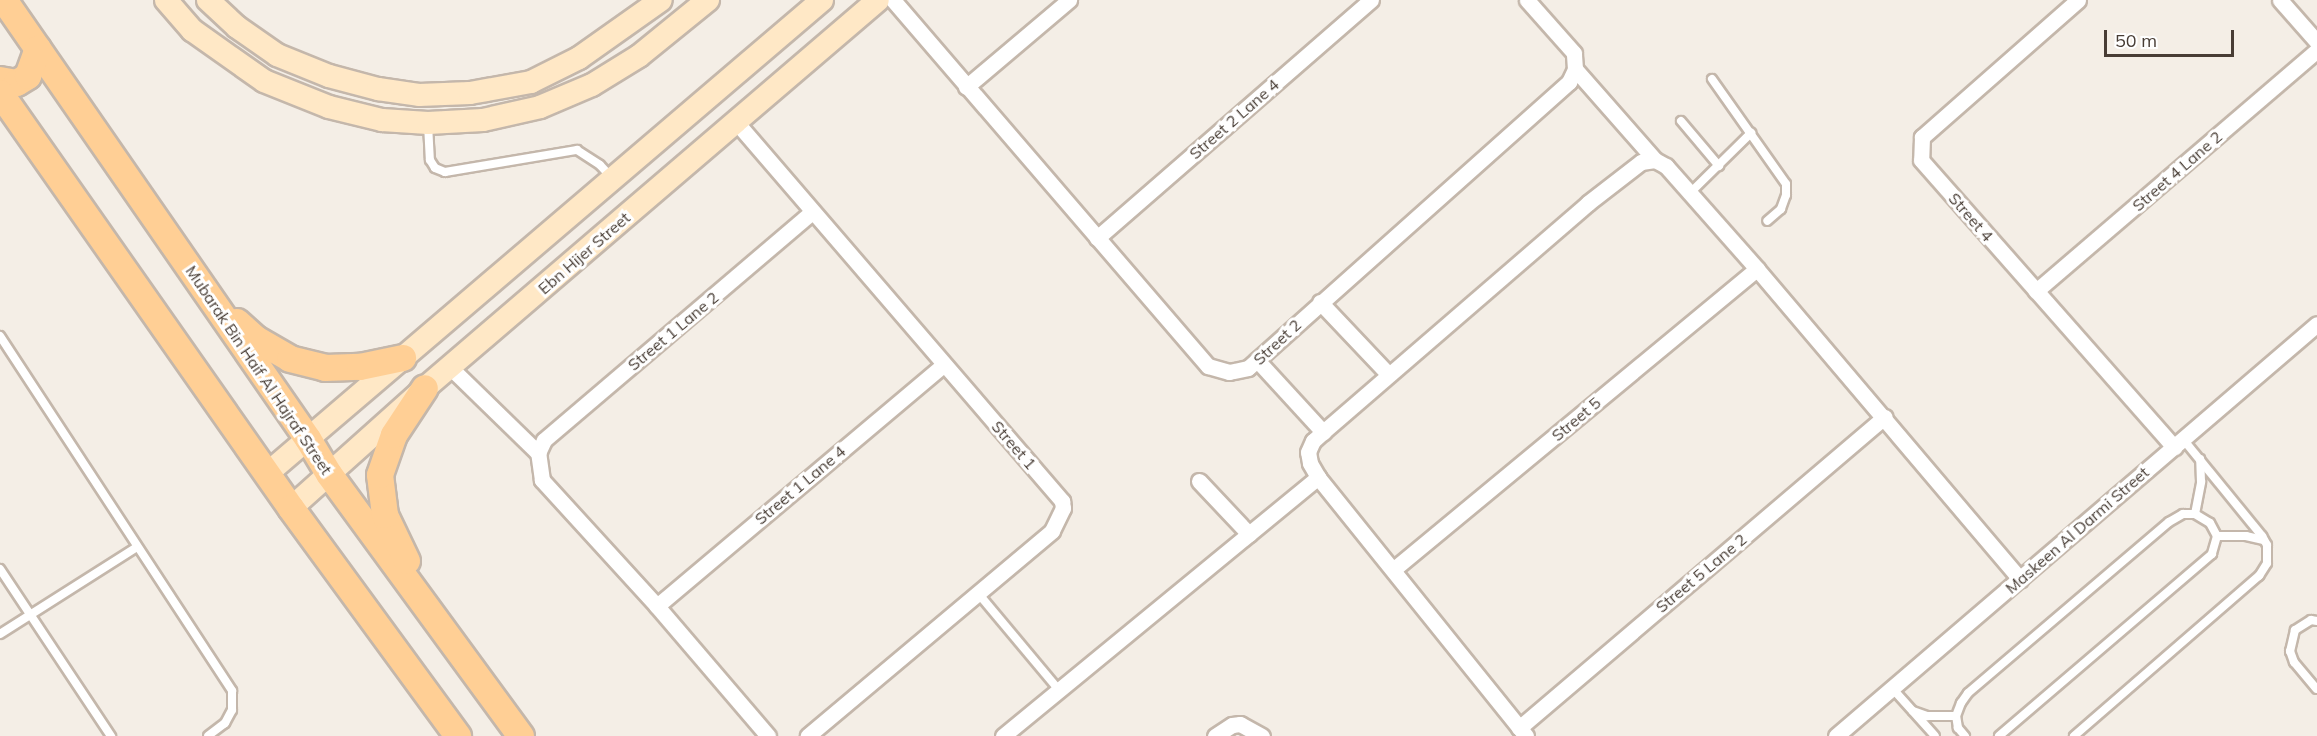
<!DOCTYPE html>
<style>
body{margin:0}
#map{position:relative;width:2317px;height:736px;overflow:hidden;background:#f4eee6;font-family:Mulish,sans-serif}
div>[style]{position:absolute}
.roads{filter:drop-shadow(2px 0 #c4b7ab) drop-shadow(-2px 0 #c4b7ab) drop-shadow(0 2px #c4b7ab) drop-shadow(0 -2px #c4b7ab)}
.lane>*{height:8px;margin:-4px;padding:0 4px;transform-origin:4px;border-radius:4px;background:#fff}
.street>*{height:15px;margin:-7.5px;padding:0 7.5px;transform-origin:7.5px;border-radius:7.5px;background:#fff}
.secondary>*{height:22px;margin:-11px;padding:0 11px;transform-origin:11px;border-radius:11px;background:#ffe8c6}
.primary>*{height:26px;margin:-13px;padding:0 13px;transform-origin:13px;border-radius:13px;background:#ffcf95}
span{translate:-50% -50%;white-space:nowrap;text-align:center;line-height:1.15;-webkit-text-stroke:6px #fff;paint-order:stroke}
.street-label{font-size:16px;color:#483d35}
.scale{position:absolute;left:2104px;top:30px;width:130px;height:27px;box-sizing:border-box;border:3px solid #483d35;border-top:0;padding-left:8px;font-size:18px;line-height:21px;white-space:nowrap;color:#483d35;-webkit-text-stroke:4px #fff;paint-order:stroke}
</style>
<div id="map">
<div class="roads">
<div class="lane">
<i style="left:1712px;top:79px;width:128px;rotate:54.8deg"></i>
<i style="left:1786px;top:184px;width:11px;rotate:90deg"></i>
<i style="left:1786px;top:195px;width:15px;rotate:110deg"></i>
<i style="left:1781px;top:209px;width:18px;rotate:139deg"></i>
<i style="left:1681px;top:121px;width:59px;rotate:49.8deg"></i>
<i style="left:428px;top:124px;width:36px;rotate:87deg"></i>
<i style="left:430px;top:160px;width:9px;rotate:58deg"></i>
<i style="left:435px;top:168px;width:11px;rotate:22deg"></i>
<i style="left:445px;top:172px;width:134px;rotate:-9.5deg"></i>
<i style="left:577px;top:150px;width:27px;rotate:33deg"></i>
<i style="left:600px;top:165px;width:18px;rotate:47deg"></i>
<i style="left:1690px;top:193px;width:86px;rotate:-44.5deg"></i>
<i style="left:0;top:336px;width:424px;rotate:56.8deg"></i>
<i style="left:232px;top:691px;width:19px;rotate:90deg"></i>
<i style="left:232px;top:710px;width:15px;rotate:118deg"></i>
<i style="left:225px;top:723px;width:21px;rotate:143deg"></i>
<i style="left:2195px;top:514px;width:33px;rotate:-79deg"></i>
<i style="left:2201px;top:482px;width:23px;rotate:-92deg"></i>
<i style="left:2217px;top:536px;width:29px"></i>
<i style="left:2246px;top:536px;width:18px;rotate:13deg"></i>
<i style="left:0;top:569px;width:201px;rotate:56.4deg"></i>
<i style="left:977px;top:592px;width:126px;rotate:50.1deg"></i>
<i style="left:2317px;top:621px;width:6px;rotate:-171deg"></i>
<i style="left:2311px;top:620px;width:19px;rotate:148deg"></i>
<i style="left:2295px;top:630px;width:22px;rotate:103deg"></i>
<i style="left:2290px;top:651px;width:12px;rotate:70deg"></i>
<i style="left:2294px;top:662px;width:35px;rotate:50deg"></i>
<i style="left:0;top:634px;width:162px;rotate:-32.4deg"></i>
<i style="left:1892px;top:688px;width:64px;rotate:48.1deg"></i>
<i style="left:1913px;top:711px;width:15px;rotate:20deg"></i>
<i style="left:1927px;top:716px;width:29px"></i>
<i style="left:1965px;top:736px;width:11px;rotate:-131deg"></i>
<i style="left:1958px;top:728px;width:12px;rotate:-99deg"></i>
<i style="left:1956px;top:716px;width:14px;rotate:-69deg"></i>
<i style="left:1961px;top:703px;width:12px;rotate:-55deg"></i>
<i style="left:1968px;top:693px;width:264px;rotate:-40.4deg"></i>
<i style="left:2169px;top:522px;width:16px;rotate:-30deg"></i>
<i style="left:2183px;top:514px;width:12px"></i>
<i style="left:2195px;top:514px;width:17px;rotate:31deg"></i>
<i style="left:2210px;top:523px;width:15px;rotate:62deg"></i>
<i style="left:2217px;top:536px;width:19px;rotate:106deg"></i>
<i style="left:2212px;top:554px;width:280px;rotate:139.5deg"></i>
<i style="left:2074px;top:736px;width:245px;rotate:-40.9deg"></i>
<i style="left:2259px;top:576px;width:15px;rotate:-58deg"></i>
<i style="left:2267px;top:563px;width:18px;rotate:-90deg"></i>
<i style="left:2267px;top:545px;width:10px;rotate:-119deg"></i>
<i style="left:2262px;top:536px;width:125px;rotate:-129.2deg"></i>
</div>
<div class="street">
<i style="left:893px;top:0;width:483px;rotate:49.3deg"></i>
<i style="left:1208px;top:366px;width:22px;rotate:16deg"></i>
<i style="left:1229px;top:372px;width:19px;rotate:-12deg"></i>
<i style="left:1248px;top:368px;width:430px;rotate:-41.7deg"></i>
<i style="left:1569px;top:82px;width:14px;rotate:-65deg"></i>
<i style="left:1575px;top:69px;width:16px;rotate:-94deg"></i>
<i style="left:1574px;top:53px;width:71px;rotate:-131.6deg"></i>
<i style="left:2078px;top:0;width:208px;rotate:138.7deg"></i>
<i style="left:1922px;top:137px;width:23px;rotate:92deg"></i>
<i style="left:1921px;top:160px;width:383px;rotate:48.6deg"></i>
<i style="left:2280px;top:0;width:56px;rotate:48.6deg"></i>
<i style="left:1575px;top:69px;width:121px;rotate:48.7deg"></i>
<i style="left:1655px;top:160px;width:13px;rotate:29deg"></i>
<i style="left:1666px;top:166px;width:137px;rotate:48.5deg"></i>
<i style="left:1757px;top:269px;width:407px;rotate:49.7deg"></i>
<i style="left:966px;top:87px;width:135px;rotate:-40.2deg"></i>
<i style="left:737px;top:123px;width:499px;rotate:49.3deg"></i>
<i style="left:1062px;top:501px;width:7px;rotate:82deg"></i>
<i style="left:1063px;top:508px;width:25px;rotate:116deg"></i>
<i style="left:1052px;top:531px;width:319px;rotate:140deg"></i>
<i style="left:1097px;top:238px;width:363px;rotate:-41deg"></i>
<i style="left:2036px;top:291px;width:370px;rotate:-40.6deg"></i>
<i style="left:1320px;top:302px;width:99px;rotate:46.6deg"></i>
<i style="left:1257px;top:360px;width:98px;rotate:47.5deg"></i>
<i style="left:451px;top:368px;width:122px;rotate:44.3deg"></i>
<i style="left:1199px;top:481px;width:73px;rotate:46.7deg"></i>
<i style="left:1394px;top:569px;width:471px;rotate:-39.6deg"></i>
<i style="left:657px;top:606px;width:375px;rotate:-40.1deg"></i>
<i style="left:1519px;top:728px;width:480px;rotate:-40.4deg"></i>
<i style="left:768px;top:736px;width:171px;rotate:-130.5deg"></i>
<i style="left:657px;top:606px;width:171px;rotate:-132.4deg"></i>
<i style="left:542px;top:480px;width:27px;rotate:-98deg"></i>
<i style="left:538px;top:453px;width:14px;rotate:-65deg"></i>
<i style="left:544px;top:440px;width:352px;rotate:-40.4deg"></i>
<i style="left:1003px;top:736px;width:408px;rotate:-39.4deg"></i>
<i style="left:1215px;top:736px;width:20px;rotate:-33deg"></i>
<i style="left:1232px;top:725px;width:8px;rotate:-7deg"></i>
<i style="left:1240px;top:724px;width:25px;rotate:29deg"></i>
<i style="left:1526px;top:736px;width:332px;rotate:-128.8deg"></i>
<i style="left:1318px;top:477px;width:16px;rotate:-120deg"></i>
<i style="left:1310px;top:463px;width:11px;rotate:-100deg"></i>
<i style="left:1308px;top:452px;width:12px;rotate:-66deg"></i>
<i style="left:1313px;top:441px;width:13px;rotate:-42deg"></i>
<i style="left:1323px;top:432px;width:350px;rotate:-40.8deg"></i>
<i style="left:1588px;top:203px;width:67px;rotate:-37.7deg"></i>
<i style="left:1641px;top:162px;width:14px;rotate:-8deg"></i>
<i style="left:1836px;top:736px;width:633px;rotate:-40.58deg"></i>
</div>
<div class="secondary">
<i style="left:166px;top:0;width:40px;rotate:49deg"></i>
<i style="left:192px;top:30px;width:88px;rotate:35.3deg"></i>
<i style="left:264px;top:81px;width:70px;rotate:21.8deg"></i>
<i style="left:329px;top:107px;width:55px;rotate:13.8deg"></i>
<i style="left:382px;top:120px;width:46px;rotate:3.7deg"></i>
<i style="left:428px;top:123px;width:55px;rotate:-3.1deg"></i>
<i style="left:483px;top:120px;width:58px;rotate:-12.8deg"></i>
<i style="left:540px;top:107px;width:56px;rotate:-22.9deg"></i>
<i style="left:592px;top:85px;width:55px;rotate:-31.7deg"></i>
<i style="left:639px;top:56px;width:89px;rotate:-39.1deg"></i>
<i style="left:208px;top:0;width:40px;rotate:43deg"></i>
<i style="left:237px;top:27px;width:49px;rotate:35deg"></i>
<i style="left:277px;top:55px;width:56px;rotate:22deg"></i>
<i style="left:329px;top:76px;width:51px;rotate:14.9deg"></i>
<i style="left:378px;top:89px;width:41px;rotate:8.3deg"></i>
<i style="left:419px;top:95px;width:51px;rotate:-2.2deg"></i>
<i style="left:470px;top:93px;width:62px;rotate:-10.2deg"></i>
<i style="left:531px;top:82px;width:54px;rotate:-26.6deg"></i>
<i style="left:579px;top:58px;width:100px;rotate:-35.3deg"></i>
<i style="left:269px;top:472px;width:727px;rotate:-40.48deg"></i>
<i style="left:291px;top:508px;width:180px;rotate:-41.8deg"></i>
<i style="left:425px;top:388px;width:596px;rotate:-40.58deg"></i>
</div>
<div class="primary">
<i style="left:4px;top:0;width:534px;rotate:55.3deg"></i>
<i style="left:308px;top:439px;width:41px;rotate:59deg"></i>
<i style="left:329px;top:474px;width:325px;rotate:53.8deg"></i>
<i style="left:0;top:80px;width:17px;rotate:10deg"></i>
<i style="left:17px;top:83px;width:13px;rotate:-32deg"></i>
<i style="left:28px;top:76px;width:29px;rotate:-70deg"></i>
<i style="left:0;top:93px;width:507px;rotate:54.96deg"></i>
<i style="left:291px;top:508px;width:283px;rotate:53.8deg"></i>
<i style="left:237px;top:322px;width:25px;rotate:42deg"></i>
<i style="left:256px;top:339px;width:39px;rotate:30deg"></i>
<i style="left:290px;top:359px;width:36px;rotate:14deg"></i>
<i style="left:325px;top:368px;width:35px;rotate:-2deg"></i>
<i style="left:360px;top:367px;width:44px;rotate:-11.8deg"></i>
<i style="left:407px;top:561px;width:51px;rotate:-115.6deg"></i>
<i style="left:385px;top:515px;width:40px;rotate:-97.1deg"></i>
<i style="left:380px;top:475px;width:42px;rotate:-70.7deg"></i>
<i style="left:394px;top:435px;width:56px;rotate:-56.6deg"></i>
</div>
</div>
<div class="street-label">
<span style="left:1234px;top:119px;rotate:-41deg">Street 2 Lane 4</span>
<span style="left:2177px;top:171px;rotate:-41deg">Street 4 Lane 2</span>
<span style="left:1971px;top:217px;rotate:49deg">Street 4</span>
<span style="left:584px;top:253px;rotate:-41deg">Ebn Hijer Street</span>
<span style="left:673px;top:331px;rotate:-40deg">Street 1 Lane 2</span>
<span style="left:1277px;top:342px;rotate:-43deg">Street 2</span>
<span style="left:259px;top:370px;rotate:56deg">Mubarak Bin Haif Al Hajraf Street</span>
<span style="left:1576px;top:419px;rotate:-40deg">Street 5</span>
<span style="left:1014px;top:445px;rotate:49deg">Street 1</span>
<span style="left:800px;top:485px;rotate:-40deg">Street 1 Lane 4</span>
<span style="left:2077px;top:530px;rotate:-41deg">Maskeen Al Darmi Street</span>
<span style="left:1701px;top:573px;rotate:-40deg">Street 5 Lane 2</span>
</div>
<div class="scale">50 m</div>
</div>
